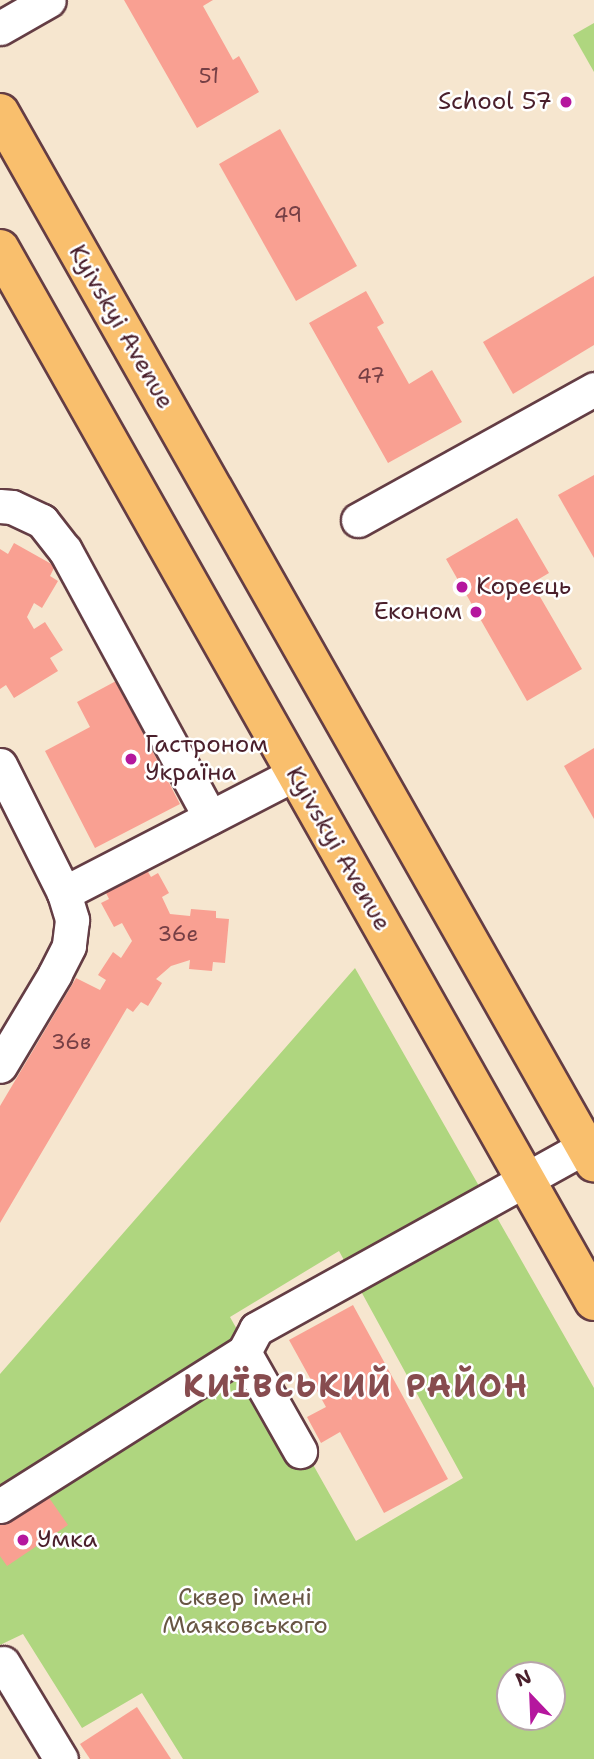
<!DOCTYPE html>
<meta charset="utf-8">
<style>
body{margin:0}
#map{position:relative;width:594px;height:1759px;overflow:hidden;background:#f6e6cf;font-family:"Shantell Sans",sans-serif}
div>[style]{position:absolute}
.green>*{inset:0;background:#afd67f}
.building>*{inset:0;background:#f9a092}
.roads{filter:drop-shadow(2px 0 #643d44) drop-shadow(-2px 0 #643d44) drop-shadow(0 2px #643d44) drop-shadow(0 -2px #643d44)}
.minor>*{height:33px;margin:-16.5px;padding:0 16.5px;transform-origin:16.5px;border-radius:16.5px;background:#fff}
.major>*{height:38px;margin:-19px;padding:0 19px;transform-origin:19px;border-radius:19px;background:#f9bf6d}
.dots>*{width:19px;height:19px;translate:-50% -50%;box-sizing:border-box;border:4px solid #fff;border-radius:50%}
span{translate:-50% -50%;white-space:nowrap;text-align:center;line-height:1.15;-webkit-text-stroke:5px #fff;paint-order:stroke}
.number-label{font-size:21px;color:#763f45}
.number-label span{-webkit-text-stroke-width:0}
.poi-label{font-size:24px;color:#4a1f2b}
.right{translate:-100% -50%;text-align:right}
.left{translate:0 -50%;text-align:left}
.street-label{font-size:24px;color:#4a1f2b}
.park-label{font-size:24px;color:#685644}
.district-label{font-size:32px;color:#874c4f;font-weight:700;letter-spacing:2px}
.north{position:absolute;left:496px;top:1661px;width:70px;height:70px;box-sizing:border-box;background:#fff;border:2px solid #b7a5aa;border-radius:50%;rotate:337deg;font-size:19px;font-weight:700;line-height:28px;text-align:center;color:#4a1f2b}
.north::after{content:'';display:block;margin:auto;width:24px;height:32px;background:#b5179e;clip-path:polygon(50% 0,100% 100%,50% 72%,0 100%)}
</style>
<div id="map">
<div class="green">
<i style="clip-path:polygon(594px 23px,594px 72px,573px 35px)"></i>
<i style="clip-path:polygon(evenodd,355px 968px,594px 1388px,594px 1759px,183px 1759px,142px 1693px,82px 1728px,23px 1634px,0 1645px,0 1374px,355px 968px,339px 1251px,463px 1478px,356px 1541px,230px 1317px,339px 1251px,355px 968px,510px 1675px,552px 1675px,552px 1717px,510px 1717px,510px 1675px)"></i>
</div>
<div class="building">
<i style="clip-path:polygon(124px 0,213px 0,203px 6px,233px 60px,239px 56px,259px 92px,197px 128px)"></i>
<i style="clip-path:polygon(280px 129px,357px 266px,296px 301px,219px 164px)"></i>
<i style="clip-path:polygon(594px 276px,594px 345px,513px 394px,483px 342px)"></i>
<i style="clip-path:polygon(366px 291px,384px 323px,377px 327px,409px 384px,432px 370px,462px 422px,388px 463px,309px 323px)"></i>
<i style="clip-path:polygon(594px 475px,594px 558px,558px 495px)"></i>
<i style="clip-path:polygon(517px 518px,549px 573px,532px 583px,582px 669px,527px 701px,446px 559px)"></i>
<i style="clip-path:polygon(14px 543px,55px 566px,50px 576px,58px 581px,42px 608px,34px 603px,27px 617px,34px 629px,45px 622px,63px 650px,50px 658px,58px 671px,14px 698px,6px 685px,0 689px,0 549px,8px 554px)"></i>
<i style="clip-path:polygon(116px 681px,180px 804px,95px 848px,45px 751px,90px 727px,77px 702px)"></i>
<i style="clip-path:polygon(594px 748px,594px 819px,564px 766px)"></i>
<i style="clip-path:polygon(143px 863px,151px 877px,158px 873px,169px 893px,162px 897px,170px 914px,190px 916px,191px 909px,216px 911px,216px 918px,229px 919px,225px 963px,213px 962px,212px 971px,189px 969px,190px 960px,171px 966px,156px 979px,162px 983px,148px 1006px,141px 1002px,133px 1012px,127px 1008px,0 1223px,0 1106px,76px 978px,100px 990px,106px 980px,98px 975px,113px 952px,121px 958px,132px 941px,122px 923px,114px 927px,101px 903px,109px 899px,102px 885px)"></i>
<i style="clip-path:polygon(353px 1305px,448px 1479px,384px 1513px,340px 1432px,321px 1443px,307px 1417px,326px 1407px,289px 1340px)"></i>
<i style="clip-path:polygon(45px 1492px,68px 1525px,7px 1566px,0 1556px,0 1523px)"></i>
<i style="clip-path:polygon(137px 1707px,171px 1759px,90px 1759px,80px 1744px)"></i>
</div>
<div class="roads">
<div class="minor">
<i style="left:0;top:28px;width:56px;rotate:-29.7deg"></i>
<i style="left:0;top:506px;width:12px;rotate:5deg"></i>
<i style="left:12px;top:507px;width:33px;rotate:25deg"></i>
<i style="left:42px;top:521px;width:37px;rotate:52deg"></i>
<i style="left:65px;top:550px;width:304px;rotate:61.5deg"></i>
<i style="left:358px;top:520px;width:270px;rotate:-29deg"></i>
<i style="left:0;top:765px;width:143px;rotate:63.4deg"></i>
<i style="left:64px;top:893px;width:28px;rotate:73deg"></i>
<i style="left:72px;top:920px;width:26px;rotate:97deg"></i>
<i style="left:69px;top:946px;width:31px;rotate:117deg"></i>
<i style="left:55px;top:974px;width:107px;rotate:120.9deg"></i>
<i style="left:64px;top:893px;width:260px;rotate:-27.3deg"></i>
<i style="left:244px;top:1352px;width:26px;rotate:-62deg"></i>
<i style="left:256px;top:1329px;width:376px;rotate:-29deg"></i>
<i style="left:0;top:1506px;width:289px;rotate:-32.3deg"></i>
<i style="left:244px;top:1352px;width:114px;rotate:60.5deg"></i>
<i style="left:3px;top:1663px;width:112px;rotate:58.9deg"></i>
</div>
<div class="major">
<i style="left:0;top:113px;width:1206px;rotate:60.48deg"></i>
<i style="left:0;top:249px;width:1208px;rotate:60.55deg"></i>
</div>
</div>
<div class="dots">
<i style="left:566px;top:102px;background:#b5179e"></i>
<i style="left:462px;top:587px;background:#b5179e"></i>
<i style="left:476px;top:612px;background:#b5179e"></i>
<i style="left:131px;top:759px;background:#b5179e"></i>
<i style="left:23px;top:1540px;background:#b5179e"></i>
</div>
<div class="number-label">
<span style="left:209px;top:76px">51</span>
<span style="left:288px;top:215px">49</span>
<span style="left:371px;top:376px">47</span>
<span style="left:178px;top:934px">36е</span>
<span style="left:71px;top:1042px">36в</span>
</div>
<div class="poi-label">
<span class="right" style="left:552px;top:102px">School 57</span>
<span class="left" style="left:476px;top:587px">Кореєць</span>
<span class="right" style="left:462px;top:612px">Економ</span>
<span class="left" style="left:145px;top:759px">Гастроном<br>Україна</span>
<span class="left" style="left:37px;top:1540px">Умка</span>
</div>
<div class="street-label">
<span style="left:121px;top:327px;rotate:60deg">Kyivskyi Avenue</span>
<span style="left:338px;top:849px;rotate:60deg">Kyivskyi Avenue</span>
</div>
<div class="park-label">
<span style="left:245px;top:1612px">Сквер імені<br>Маяковського</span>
</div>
<div class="district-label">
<span style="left:356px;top:1386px">КИЇВСЬКИЙ РАЙОН</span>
</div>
<div class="north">N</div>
</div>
